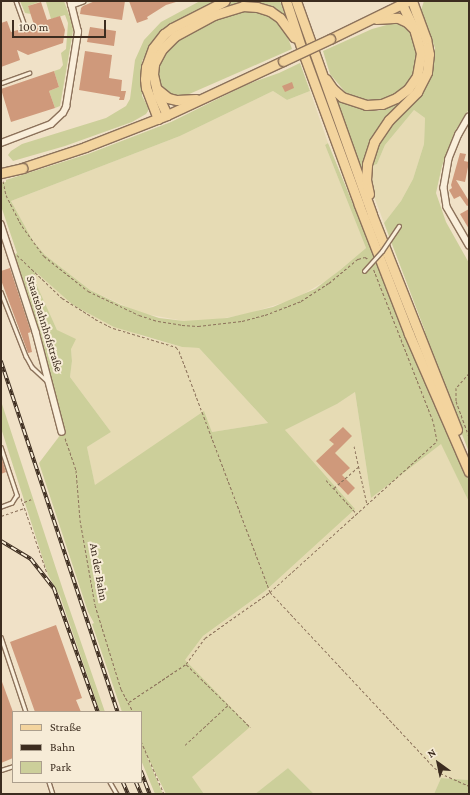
<!DOCTYPE html>
<meta charset="utf-8">
<style>
body{margin:0}
#map{position:relative;width:470px;height:795px;overflow:hidden;background:#f0e1c7;font-family:"Crimson Pro",serif}
div>[style]{position:absolute}
.farmland>*{inset:0;background:#e6dbb4}
.green>*{inset:0;background:#cccf9a}
.building>*{inset:0;background:#cf997b}
.path>*{height:1px;margin-top:-0.5px;transform-origin:0;background:repeating-linear-gradient(90deg,#8c725b 0 3px,transparent 0 5px)}
.roads{filter:drop-shadow(1px 0 #8c725b) drop-shadow(-1px 0 #8c725b) drop-shadow(0 1px #8c725b) drop-shadow(0 -1px #8c725b)}
.lane>*{height:2.5px;margin:-1.25px;padding:0 1.25px;transform-origin:1.25px;border-radius:1.25px;background:#faefdb}
.street>*{height:5.5px;margin:-2.75px;padding:0 2.75px;transform-origin:2.75px;border-radius:2.75px;background:#faefdb}
.primary>*{height:9px;margin:-4.5px;padding:0 4.5px;transform-origin:4.5px;border-radius:4.5px;background:#f3d49e}
.rail>*{height:3.5px;margin-top:-1.75px;transform-origin:0;background:repeating-linear-gradient(90deg,#f7ecd7 0 6px,#3c2c1f 0 12px);box-sizing:border-box;border-block:1px solid #3c2c1f}
.bridges{filter:drop-shadow(1px 0 #8c725b) drop-shadow(-1px 0 #8c725b) drop-shadow(0 1px #8c725b) drop-shadow(0 -1px #8c725b)}
.lane-bridge>*{height:2.5px;margin:-1.25px;padding:0 1.25px;transform-origin:1.25px;border-radius:1.25px;background:#faefdb}
.primary-bridge>*{height:9px;margin:-4.5px;padding:0 4.5px;transform-origin:4.5px;border-radius:4.5px;background:#f3d49e}
span{translate:-50% -50%;white-space:nowrap;text-align:center;line-height:1.15;-webkit-text-stroke:4px #f7ecd7;paint-order:stroke}
.street-label{font-size:12px;color:#3c2c1f}
.frame{position:absolute;inset:0;border:2px solid #3c2c1f;pointer-events:none}
.legend{position:absolute;left:12px;top:711px;width:130px;height:72px;box-sizing:border-box;background:#f7ecd7;border:1px solid #ac9f8d;margin:0;padding:5px 7px;list-style:none;font-size:12px;color:#3c2c1f}
.legend li{display:flex;align-items:center;gap:8px;height:20px}
.legend b{width:20px;border:1px solid #ac9f8d}
.north{position:absolute;left:418px;top:743px;width:40px;height:40px;-webkit-text-stroke:3px #f7ecd7;paint-order:stroke;rotate:327deg;font-size:11px;font-weight:700;line-height:16px;text-align:center;color:#3c2c1f}
.north::after{content:'';display:block;margin:auto;width:14px;height:18px;background:#3c2c1f;clip-path:polygon(50% 0,100% 100%,50% 72%,0 100%)}
.scale{position:absolute;left:12px;top:20px;width:94px;height:18px;box-sizing:border-box;border:2px solid #3c2c1f;border-top:0;padding-left:5px;font-size:12px;line-height:14px;white-space:nowrap;color:#3c2c1f;-webkit-text-stroke:3px #f7ecd7;paint-order:stroke}
</style>
<div id="map">
<div class="farmland">
<i style="clip-path:polygon(273px 91px,287px 100px,310px 91px,328px 143px,325px 145px,366px 248px,329px 279px,295px 299px,247px 314px,208px 321px,184px 321px,140px 313px,90px 290px,45px 255px,33px 241px,11px 201px,180px 136px)"></i>
<i style="clip-path:polygon(414px 110px,425px 118px,424px 144px,413px 179px,401px 201px,384px 223px,372px 191px,371px 166px,377px 164px,385px 145px)"></i>
<i style="clip-path:polygon(38px 273px,73px 305px,144px 337px,182px 347px,199px 348px,268px 423px,212px 432px,204px 412px,95px 486px,87px 447px,111px 432px,70px 377px,72px 361px,71px 349px,57px 330px,44px 304px,33px 277px)"></i>
<i style="clip-path:polygon(355px 392px,371px 498px,441px 443px,469px 502px,469px 780px,441px 778px,434px 794px,314px 794px,288px 768px,255px 794px,204px 794px,191px 777px,185px 660px,203px 636px,265px 591px,270px 585px,285px 430px,337px 404px)"></i>
</div>
<div class="green">
<i style="clip-path:polygon(20px 1px,42px 1px,28px 6px,31px 14px,25px 13px)"></i>
<i style="clip-path:polygon(64px 1px,72px 23px,73px 31px,60px 106px,55px 108px,49px 91px,59px 87px,54px 71px,60px 69px,63px 65px,61px 53px,66px 49px,68px 23px,65px 15px,51px 19px,46px 2px)"></i>
<i style="clip-path:polygon(200px 1px,219px 1px,150px 47px,142px 61px,142px 96px,148px 107px,148px 111px,146px 114px,132px 122px,65px 146px,13px 161px,8px 155px,11px 151px,22px 144px,106px 118px,126px 106px,130px 99px,135px 60px,144px 40px,161px 22px)"></i>
<i style="clip-path:polygon(231px 1px,280px 1px,287px 21px,279px 14px,267px 8px,254px 3px,242px 3px,217px 11px,174px 33px,160px 46px,152px 62px,151px 82px,160px 107px,158px 108px,148px 80px,148px 69px,151px 56px,157px 46px,173px 30px)"></i>
<i style="clip-path:polygon(289px 1px,292px 1px,379px 249px)"></i>
<i style="clip-path:polygon(424px 1px,469px 1px,469px 109px,455px 131px,442px 166px,436px 193px,446px 222px,469px 263px,469px 452px,421px 331px,425px 331px,384px 223px,401px 201px,413px 179px,424px 144px,425px 118px,414px 110px,385px 145px,377px 164px,371px 166px,373px 154px,381px 137px,422px 92px,429px 76px,435px 48px,421px 10px)"></i>
<i style="clip-path:polygon(411px 9px,424px 39px,427px 50px,426px 71px,414px 92px,390px 115px,375px 134px,368px 147px,364px 175px,361px 176px,332px 98px,333px 93px,352px 106px,361px 109px,378px 111px,397px 103px,412px 91px,423px 73px,425px 61px,423px 40px,410px 13px)"></i>
<i style="clip-path:polygon(245px 11px,256px 11px,273px 19px,281px 25px,287px 35px,292px 49px,187px 95px,179px 97px,165px 92px,158px 79px,156px 71px,166px 49px,187px 34px,231px 13px)"></i>
<i style="clip-path:polygon(394px 23px,403px 26px,411px 34px,418px 53px,413px 75px,408px 83px,395px 94px,379px 100px,356px 99px,346px 93px,330px 74px,323px 51px,372px 29px)"></i>
<i style="clip-path:polygon(evenodd,300px 63px,310px 91px,287px 100px,273px 91px,180px 136px,11px 201px,33px 241px,45px 255px,90px 290px,121px 305px,159px 318px,184px 321px,227px 318px,273px 307px,315px 289px,340px 270px,366px 248px,325px 145px,328px 143px,443px 425px,469px 481px,469px 502px,441px 444px,371px 498px,355px 392px,337px 404px,285px 430px,355px 509px,265px 591px,203px 636px,185px 660px,250px 727px,192px 777px,204px 794px,166px 794px,144px 750px,163px 794px,155px 794px,141px 760px,141px 712px,122px 712px,92px 624px,94px 623px,88px 612px,39px 463px,61px 434px,13px 256px,17px 253px,1px 206px,1px 183px,6px 182px,6px 180px,88px 154px,171px 122px,248px 84px,279px 73px,300px 63px,37px 273px,73px 305px,114px 327px,182px 347px,199px 348px,268px 423px,212px 432px,204px 411px,95px 485px,87px 447px,111px 432px,70px 377px,72px 361px,71px 349px,76px 339px,57px 330px,33px 277px,37px 273px)"></i>
<i style="clip-path:polygon(1px 401px,64px 593px,105px 712px,100px 712px,60px 596px,48px 575px,1px 428px)"></i>
<i style="clip-path:polygon(288px 768px,314px 794px,255px 794px)"></i>
<i style="clip-path:polygon(441px 778px,469px 780px,469px 794px,434px 794px)"></i>
</div>
<div class="building">
<i style="clip-path:polygon(95px 1px,125px 1px,122px 20px,80px 14px,81px 8px,83px 6px)"></i>
<i style="clip-path:polygon(129px 1px,176px 1px,176px 2px,166px 5px,147px 17px,148px 19px,137px 23px)"></i>
<i style="clip-path:polygon(41px 2px,47px 20px,60px 16px,65px 30px,63px 43px,28px 55px,17px 50px,20px 60px,1px 67px,1px 23px,7px 21px,11px 32px,34px 25px,28px 6px)"></i>
<i style="clip-path:polygon(90px 27px,116px 31px,114px 46px,87px 42px)"></i>
<i style="clip-path:polygon(85px 51px,112px 55px,109px 78px,122px 80px,121px 91px,126px 91px,124px 100px,119px 100px,120px 97px,79px 90px)"></i>
<i style="clip-path:polygon(54px 71px,59px 87px,49px 91px,55px 108px,11px 122px,1px 89px)"></i>
<i style="clip-path:polygon(292px 82px,294px 88px,285px 92px,282px 86px)"></i>
<i style="clip-path:polygon(460px 153px,466px 154px,464px 161px,469px 162px,465px 182px,456px 180px,469px 201px,469px 205px,467px 206px,460px 196px,454px 199px,449px 190px,452px 188px,451px 185px)"></i>
<i style="clip-path:polygon(469px 209px,469px 229px,460px 214px)"></i>
<i style="clip-path:polygon(10px 268px,31px 332px,28px 333px,32px 352px,28px 353px,1px 280px,1px 271px)"></i>
<i style="clip-path:polygon(343px 427px,352px 436px,335px 453px,350px 468px,342px 475px,355px 488px,348px 495px,316px 461px,334px 444px,329px 440px)"></i>
<i style="clip-path:polygon(1px 456px,6px 472px,1px 474px)"></i>
<i style="clip-path:polygon(56px 625px,82px 698px,76px 700px,81px 712px,35px 712px,10px 642px)"></i>
<i style="clip-path:polygon(1px 679px,13px 712px,13px 758px,1px 763px)"></i>
</div>
<div class="path">
<i style="left:3px;top:181px;width:14px;rotate:78deg"></i>
<i style="left:6px;top:195px;width:35px;rotate:63deg"></i>
<i style="left:22px;top:226px;width:37px;rotate:54deg"></i>
<i style="left:44px;top:256px;width:56px;rotate:38.5deg"></i>
<i style="left:88px;top:291px;width:56px;rotate:25.2deg"></i>
<i style="left:139px;top:315px;width:20px;rotate:18deg"></i>
<i style="left:158px;top:321px;width:24px;rotate:9deg"></i>
<i style="left:182px;top:325px;width:16px;rotate:4deg"></i>
<i style="left:198px;top:326px;width:44px;rotate:-6.5deg"></i>
<i style="left:242px;top:321px;width:24px;rotate:-15deg"></i>
<i style="left:265px;top:315px;width:39px;rotate:-21deg"></i>
<i style="left:301px;top:301px;width:33px;rotate:-33deg"></i>
<i style="left:329px;top:283px;width:38px;rotate:-40deg"></i>
<i style="left:358px;top:259px;width:7px;rotate:-16deg"></i>
<i style="left:365px;top:257px;width:4px;rotate:34deg"></i>
<i style="left:17px;top:255px;width:62px;rotate:43.7deg"></i>
<i style="left:62px;top:298px;width:39px;rotate:32deg"></i>
<i style="left:95px;top:319px;width:20px;rotate:27deg"></i>
<i style="left:113px;top:328px;width:66px;rotate:16.8deg"></i>
<i style="left:176px;top:347px;width:5px;rotate:53deg"></i>
<i style="left:179px;top:351px;width:258px;rotate:69.3deg"></i>
<i style="left:270px;top:592px;width:236px;rotate:46.9deg"></i>
<i style="left:431px;top:764px;width:13px;rotate:45deg"></i>
<i style="left:440px;top:773px;width:32px;rotate:24deg"></i>
<i style="left:469px;top:373px;width:20px;rotate:131deg"></i>
<i style="left:456px;top:388px;width:13px;rotate:90deg"></i>
<i style="left:456px;top:401px;width:37px;rotate:70deg"></i>
<i style="left:65px;top:438px;width:34px;rotate:71deg"></i>
<i style="left:76px;top:470px;width:50px;rotate:85.4deg"></i>
<i style="left:80px;top:520px;width:86px;rotate:80deg"></i>
<i style="left:95px;top:605px;width:88px;rotate:72.8deg"></i>
<i style="left:121px;top:689px;width:26px;rotate:62deg"></i>
<i style="left:354px;top:446px;width:59px;rotate:77.4deg"></i>
<i style="left:326px;top:480px;width:45px;rotate:47.7deg"></i>
<i style="left:334px;top:488px;width:33px;rotate:-41deg"></i>
<i style="left:21px;top:498px;width:79px;rotate:70.9deg"></i>
<i style="left:24px;top:502px;width:9px;rotate:-21deg"></i>
<i style="left:1px;top:516px;width:24px;rotate:-19deg"></i>
<i style="left:129px;top:702px;width:69px;rotate:-33.7deg"></i>
<i style="left:186px;top:664px;width:32px;rotate:-54deg"></i>
<i style="left:205px;top:638px;width:80px;rotate:-35.3deg"></i>
<i style="left:270px;top:592px;width:225px;rotate:-42.1deg"></i>
<i style="left:437px;top:441px;width:20px;rotate:-101deg"></i>
<i style="left:433px;top:421px;width:164px;rotate:-111.4deg"></i>
<i style="left:229px;top:706px;width:30px;rotate:45deg"></i>
<i style="left:141px;top:741px;width:58px;rotate:66.5deg"></i>
<i style="left:185px;top:745px;width:59px;rotate:-42.9deg"></i>
<i style="left:228px;top:705px;width:59px;rotate:-135.7deg"></i>
</div>
<div class="roads">
<div class="lane">
<i style="left:16px;top:1px;width:23px;rotate:70deg"></i>
<i style="left:1px;top:83px;width:30px;rotate:-20deg"></i>
<i style="left:1px;top:292px;width:69px;rotate:68.7deg"></i>
<i style="left:26px;top:356px;width:13px;rotate:61deg"></i>
<i style="left:32px;top:367px;width:22px;rotate:43deg"></i>
<i style="left:1px;top:447px;width:51px;rotate:71.6deg"></i>
<i style="left:17px;top:495px;width:9px;rotate:122deg"></i>
<i style="left:12px;top:503px;width:12px;rotate:160deg"></i>
<i style="left:1px;top:637px;width:79px;rotate:71.6deg"></i>
<i style="left:1px;top:770px;width:13px;rotate:-18deg"></i>
<i style="left:49px;top:782px;width:13px;rotate:72deg"></i>
<i style="left:110px;top:782px;width:14px;rotate:60deg"></i>
</div>
<div class="street">
<i style="left:71px;top:5px;width:12px;rotate:-20deg"></i>
<i style="left:469px;top:117px;width:20px;rotate:120deg"></i>
<i style="left:459px;top:134px;width:27px;rotate:112deg"></i>
<i style="left:449px;top:159px;width:29px;rotate:100deg"></i>
<i style="left:444px;top:188px;width:19px;rotate:81deg"></i>
<i style="left:447px;top:207px;width:44px;rotate:59.9deg"></i>
<i style="left:1px;top:143px;width:53px;rotate:-20.8deg"></i>
<i style="left:51px;top:124px;width:16px;rotate:-43deg"></i>
<i style="left:63px;top:113px;width:7px;rotate:-63deg"></i>
<i style="left:66px;top:107px;width:76px;rotate:-80.9deg"></i>
<i style="left:78px;top:32px;width:32px;rotate:-104deg"></i>
<i style="left:1px;top:224px;width:114px;rotate:72deg"></i>
<i style="left:36px;top:332px;width:103px;rotate:75.4deg"></i>
</div>
<div class="primary">
<i style="left:286px;top:1px;width:48px;rotate:71.9deg"></i>
<i style="left:301px;top:47px;width:168px;rotate:69.8deg"></i>
<i style="left:359px;top:205px;width:138px;rotate:68.8deg"></i>
<i style="left:409px;top:334px;width:150px;rotate:66.5deg"></i>
<i style="left:296px;top:1px;width:227px;rotate:70.4deg"></i>
<i style="left:372px;top:215px;width:231px;rotate:68.4deg"></i>
<i style="left:376px;top:19px;width:22px;rotate:-3deg"></i>
<i style="left:398px;top:18px;width:10px;rotate:24deg"></i>
<i style="left:407px;top:22px;width:7px;rotate:45deg"></i>
<i style="left:330px;top:39px;width:85px;rotate:-26deg"></i>
<i style="left:326px;top:79px;width:11px;rotate:56deg"></i>
<i style="left:332px;top:88px;width:13px;rotate:42deg"></i>
<i style="left:342px;top:97px;width:25px;rotate:18deg"></i>
<i style="left:366px;top:105px;width:16px;rotate:-4deg"></i>
<i style="left:382px;top:104px;width:15px;rotate:-23deg"></i>
<i style="left:396px;top:98px;width:15px;rotate:-37deg"></i>
<i style="left:408px;top:89px;width:16px;rotate:-55deg"></i>
<i style="left:417px;top:76px;width:23px;rotate:-80deg"></i>
<i style="left:421px;top:53px;width:25px;rotate:-106deg"></i>
<i style="left:414px;top:29px;width:28px;rotate:-116deg"></i>
<i style="left:157px;top:89px;width:14px;rotate:39deg"></i>
<i style="left:168px;top:98px;width:9px;rotate:13deg"></i>
<i style="left:177px;top:100px;width:19px;rotate:-3deg"></i>
<i style="left:167px;top:115px;width:21px;rotate:-115deg"></i>
<i style="left:158px;top:96px;width:23px;rotate:-103deg"></i>
<i style="left:153px;top:74px;width:10px;rotate:-84deg"></i>
<i style="left:154px;top:64px;width:17px;rotate:-62deg"></i>
<i style="left:162px;top:49px;width:18px;rotate:-45deg"></i>
<i style="left:175px;top:36px;width:44px;rotate:-28.3deg"></i>
<i style="left:214px;top:15px;width:30px;rotate:-17deg"></i>
<i style="left:243px;top:6px;width:14px;rotate:4deg"></i>
<i style="left:257px;top:7px;width:14px;rotate:17deg"></i>
<i style="left:270px;top:11px;width:12px;rotate:35deg"></i>
<i style="left:280px;top:18px;width:24px;rotate:54deg"></i>
<i style="left:158px;top:119px;width:33px;rotate:-111deg"></i>
<i style="left:146px;top:88px;width:9px;rotate:-96deg"></i>
<i style="left:145px;top:79px;width:12px;rotate:-85deg"></i>
<i style="left:146px;top:67px;width:20px;rotate:-70deg"></i>
<i style="left:153px;top:48px;width:18px;rotate:-52deg"></i>
<i style="left:164px;top:34px;width:10px;rotate:-37deg"></i>
<i style="left:172px;top:28px;width:59px;rotate:-27deg"></i>
<i style="left:22px;top:168px;width:66px;rotate:-18.4deg"></i>
<i style="left:85px;top:147px;width:88px;rotate:-21.3deg"></i>
<i style="left:167px;top:115px;width:128px;rotate:-25deg"></i>
<i style="left:369px;top:194px;width:14px;rotate:-102deg"></i>
<i style="left:366px;top:180px;width:16px;rotate:-86deg"></i>
<i style="left:367px;top:164px;width:23px;rotate:-72deg"></i>
<i style="left:374px;top:142px;width:27px;rotate:-56deg"></i>
<i style="left:389px;top:120px;width:40px;rotate:-45deg"></i>
<i style="left:417px;top:92px;width:22px;rotate:-63deg"></i>
<i style="left:427px;top:72px;width:18px;rotate:-84deg"></i>
<i style="left:429px;top:54px;width:15px;rotate:-101deg"></i>
<i style="left:426px;top:39px;width:40px;rotate:-110.2deg"></i>
</div>
</div>
<div class="rail">
<i style="left:1px;top:361px;width:370px;rotate:71.6deg"></i>
<i style="left:1px;top:541px;width:35px;rotate:31deg"></i>
<i style="left:31px;top:559px;width:37px;rotate:52deg"></i>
<i style="left:54px;top:588px;width:132px;rotate:70.5deg"></i>
<i style="left:141px;top:771px;width:25px;rotate:69deg"></i>
<i style="left:123px;top:782px;width:13px;rotate:67deg"></i>
<i style="left:136px;top:782px;width:13px;rotate:67deg"></i>
</div>
<div class="bridges">
<div class="lane-bridge">
<i style="left:364px;top:271px;width:27px;rotate:-48deg"></i>
<i style="left:382px;top:251px;width:30px;rotate:-56deg"></i>
</div>
<div class="primary-bridge">
<i style="left:283px;top:61px;width:52px;rotate:-25.1deg"></i>
<i style="left:1px;top:173px;width:22px;rotate:-13deg"></i>
</div>
</div>
<div class="street-label">
<span style="left:44px;top:324px;rotate:73deg">Staatsbahnhofstraße</span>
<span style="left:98px;top:572px;rotate:80deg">An der Bahn</span>
</div>
<div class="frame"></div>
<ul class="legend">
<li><b style="height:5px;background:#f3d49e"></b>Straße</li>
<li><b style="height:5px;background:#3c2c1f"></b>Bahn</li>
<li><b style="height:11px;background:#cccf9a"></b>Park</li>
</ul>
<div class="north">N</div>
<div class="scale">100 m</div>
</div>
